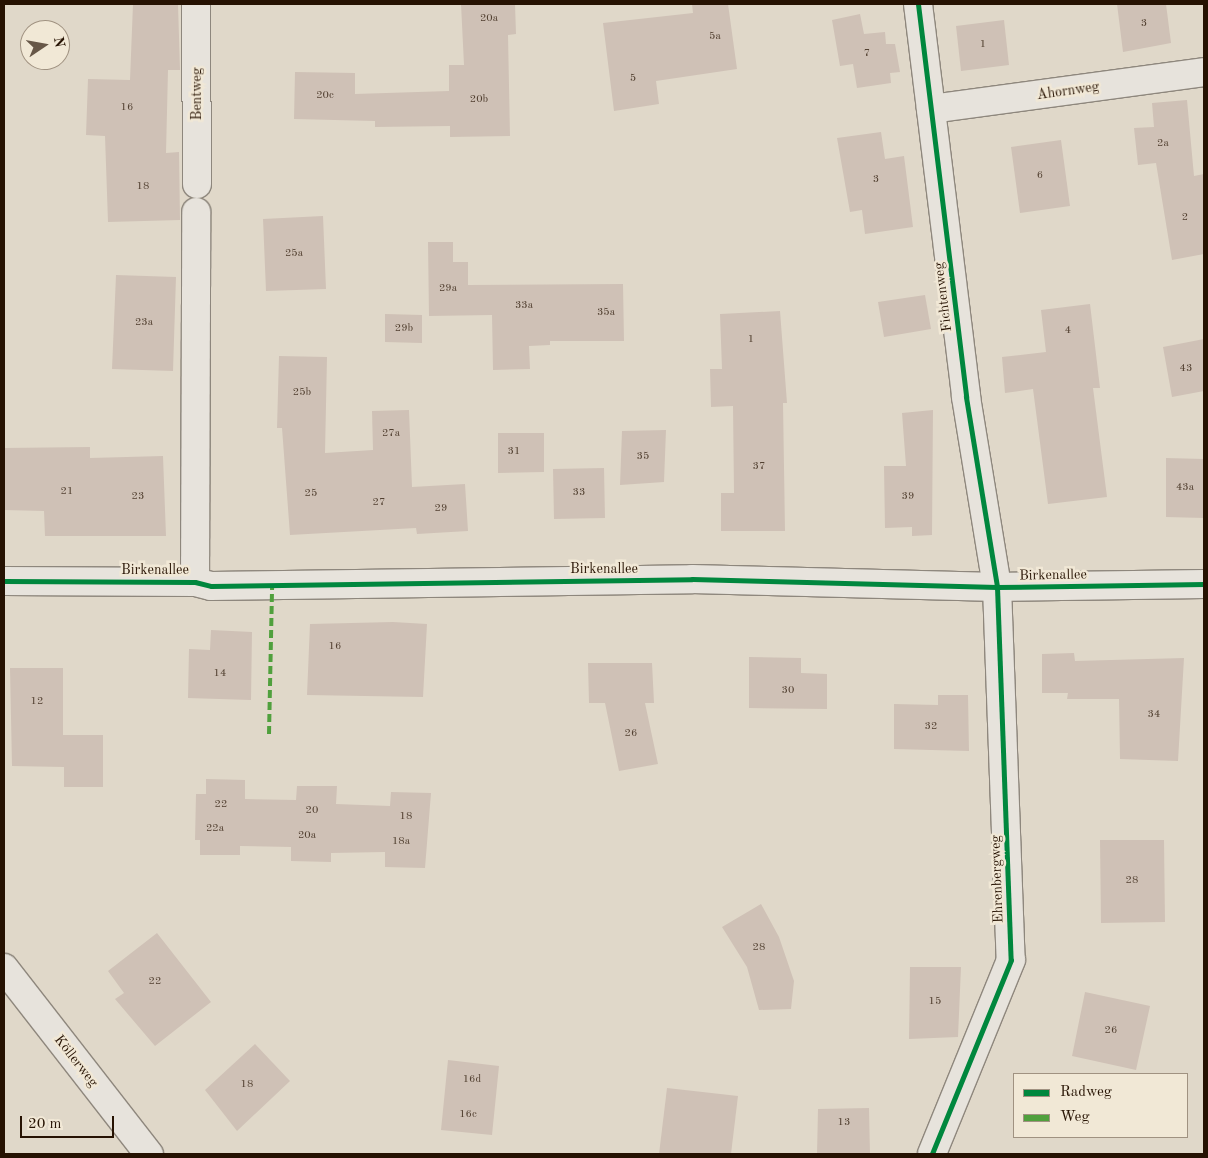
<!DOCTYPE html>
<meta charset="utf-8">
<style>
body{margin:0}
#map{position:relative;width:1208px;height:1158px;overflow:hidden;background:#e0d8c9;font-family:"Old Standard TT",serif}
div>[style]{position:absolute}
.building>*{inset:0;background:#cfc1b6}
.roads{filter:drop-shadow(1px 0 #8e877d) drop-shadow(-1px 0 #8e877d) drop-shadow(0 1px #8e877d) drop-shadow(0 -1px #8e877d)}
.minor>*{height:28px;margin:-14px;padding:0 14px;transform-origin:14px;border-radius:14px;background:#e7e3dc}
.quiet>*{height:4px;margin-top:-2px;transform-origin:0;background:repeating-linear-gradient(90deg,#50a03d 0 8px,transparent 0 12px)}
.cycleway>*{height:5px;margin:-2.5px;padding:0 2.5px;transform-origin:2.5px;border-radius:2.5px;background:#00873e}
span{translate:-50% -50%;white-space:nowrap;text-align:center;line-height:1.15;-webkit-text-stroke:5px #f1e8d6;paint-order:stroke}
.number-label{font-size:11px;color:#524031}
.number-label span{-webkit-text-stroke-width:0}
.street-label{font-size:14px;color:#261202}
.frame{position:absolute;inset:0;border:5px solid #261202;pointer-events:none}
.legend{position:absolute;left:1013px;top:1073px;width:175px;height:65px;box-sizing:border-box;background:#f1e8d6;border:1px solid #a09281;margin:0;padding:6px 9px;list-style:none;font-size:15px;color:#261202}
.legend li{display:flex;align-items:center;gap:10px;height:25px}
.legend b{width:25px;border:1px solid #a09281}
.north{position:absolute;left:20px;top:20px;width:50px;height:50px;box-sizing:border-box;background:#f1e8d6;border:1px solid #a09281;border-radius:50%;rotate:78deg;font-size:14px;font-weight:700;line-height:20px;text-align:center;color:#261202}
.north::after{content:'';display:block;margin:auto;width:18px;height:22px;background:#675748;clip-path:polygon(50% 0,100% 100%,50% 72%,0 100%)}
.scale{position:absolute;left:20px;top:1116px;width:94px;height:22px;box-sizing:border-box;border:2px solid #261202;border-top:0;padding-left:6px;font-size:15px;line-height:18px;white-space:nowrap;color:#261202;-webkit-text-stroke:4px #f1e8d6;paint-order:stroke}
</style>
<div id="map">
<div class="building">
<i style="clip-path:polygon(133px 4px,178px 4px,180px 70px,168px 70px,166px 153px,179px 152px,180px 220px,108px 222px,105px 136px,86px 135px,88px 79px,130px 80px)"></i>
<i style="clip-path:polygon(461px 4px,515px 4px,516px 34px,508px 35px,510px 136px,450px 137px,450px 126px,375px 127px,375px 121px,294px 119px,295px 72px,355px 73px,355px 94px,449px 91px,449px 65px,464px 65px)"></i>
<i style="clip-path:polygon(692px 4px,728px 4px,737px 69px,656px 81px,659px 104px,614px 111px,603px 23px,693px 13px)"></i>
<i style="clip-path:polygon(1117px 4px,1166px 4px,1171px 43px,1123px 52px)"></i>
<i style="clip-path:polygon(860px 14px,864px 34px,885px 32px,886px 44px,895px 44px,900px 72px,890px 73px,891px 83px,857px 88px,853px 64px,840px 66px,832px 20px)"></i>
<i style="clip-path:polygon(1004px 20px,1009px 65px,961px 71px,956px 26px)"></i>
<i style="clip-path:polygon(1187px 100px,1194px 176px,1204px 174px,1204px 254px,1172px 260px,1156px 163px,1138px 165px,1134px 128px,1154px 127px,1152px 103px)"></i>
<i style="clip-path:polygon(881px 132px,885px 159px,904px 156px,913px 227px,865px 234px,862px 210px,850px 212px,837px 138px)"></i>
<i style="clip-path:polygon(1061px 140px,1070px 206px,1020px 213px,1011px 147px)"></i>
<i style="clip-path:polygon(323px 216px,326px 289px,266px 291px,263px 219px)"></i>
<i style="clip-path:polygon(428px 242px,453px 242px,453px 262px,468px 262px,468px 285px,623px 284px,624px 341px,550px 341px,550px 345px,529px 346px,530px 369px,493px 370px,492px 315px,429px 316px)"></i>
<i style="clip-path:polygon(116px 275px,176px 277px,173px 371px,112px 369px)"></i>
<i style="clip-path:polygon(925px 295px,931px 329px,884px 337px,878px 302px)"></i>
<i style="clip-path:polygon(1090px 304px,1100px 388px,1093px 388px,1107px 497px,1048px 504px,1033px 389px,1005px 393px,1002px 357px,1046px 352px,1041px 310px)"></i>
<i style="clip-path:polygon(780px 311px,787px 403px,783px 403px,785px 531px,721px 531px,721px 493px,734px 493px,733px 406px,711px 407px,710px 369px,722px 369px,720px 314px)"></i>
<i style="clip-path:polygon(385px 314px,422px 315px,422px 343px,385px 342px)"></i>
<i style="clip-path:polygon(1204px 339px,1204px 391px,1172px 397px,1163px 347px)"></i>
<i style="clip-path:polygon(279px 356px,327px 357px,325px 453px,373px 450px,372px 411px,409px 410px,412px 487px,465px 484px,468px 531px,417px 534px,416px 528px,290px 535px,282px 428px,277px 428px)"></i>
<i style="clip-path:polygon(933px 410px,932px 535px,912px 536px,912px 527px,885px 528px,884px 466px,906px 466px,902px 413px)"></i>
<i style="clip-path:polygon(666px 430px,664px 482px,620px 485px,622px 431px)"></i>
<i style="clip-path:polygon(498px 433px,544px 433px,544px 472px,498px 473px)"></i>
<i style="clip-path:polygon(90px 447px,90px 458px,163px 456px,166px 536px,45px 536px,44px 511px,4px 510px,4px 448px)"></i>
<i style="clip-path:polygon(1166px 458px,1204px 459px,1204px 518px,1166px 517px)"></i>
<i style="clip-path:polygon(604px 468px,605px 518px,554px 519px,553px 469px)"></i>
<i style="clip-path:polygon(393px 622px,427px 624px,423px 697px,307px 695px,310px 624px)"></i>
<i style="clip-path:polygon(211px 630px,252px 632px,251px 700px,188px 698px,189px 649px,210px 650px)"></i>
<i style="clip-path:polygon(1074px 653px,1075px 661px,1184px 658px,1178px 761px,1120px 759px,1119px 699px,1067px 699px,1068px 693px,1042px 693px,1042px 654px)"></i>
<i style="clip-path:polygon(749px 657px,801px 658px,801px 673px,827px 674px,827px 709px,749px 708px)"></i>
<i style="clip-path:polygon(588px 663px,652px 663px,654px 703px,645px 703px,658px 764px,619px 771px,605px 703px,589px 703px)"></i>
<i style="clip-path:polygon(10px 668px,63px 668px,63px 735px,103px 735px,103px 787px,64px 787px,64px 767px,12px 766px)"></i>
<i style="clip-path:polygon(938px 695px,968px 695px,969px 751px,894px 749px,894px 704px,938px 705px)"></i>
<i style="clip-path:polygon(206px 779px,245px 780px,245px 799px,296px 800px,297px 786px,337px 786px,336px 804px,390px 806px,391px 792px,431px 793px,425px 868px,385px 867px,385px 852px,331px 853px,331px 862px,291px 861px,291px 847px,240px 846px,240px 855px,200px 855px,200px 840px,195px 840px,196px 794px,206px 794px)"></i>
<i style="clip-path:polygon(1100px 840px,1164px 840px,1165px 922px,1101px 923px)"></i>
<i style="clip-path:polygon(761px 904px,779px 937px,794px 981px,791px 1009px,759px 1010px,747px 967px,722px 927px)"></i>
<i style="clip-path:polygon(157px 933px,211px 1002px,155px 1046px,115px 999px,124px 993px,108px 971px)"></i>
<i style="clip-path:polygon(910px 967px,961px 967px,958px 1037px,909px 1039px)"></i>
<i style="clip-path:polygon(1085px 992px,1150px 1006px,1136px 1070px,1072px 1056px)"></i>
<i style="clip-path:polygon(255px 1044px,290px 1081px,237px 1131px,205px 1090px)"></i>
<i style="clip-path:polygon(448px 1060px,499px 1066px,492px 1135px,441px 1130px)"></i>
<i style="clip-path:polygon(667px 1088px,738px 1096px,731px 1154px,659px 1154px)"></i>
<i style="clip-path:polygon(869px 1108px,870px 1154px,817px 1154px,818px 1109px)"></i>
</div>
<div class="roads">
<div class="minor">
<i style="left:196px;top:4px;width:180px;rotate:89.7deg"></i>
<i style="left:918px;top:4px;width:396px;rotate:83deg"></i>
<i style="left:966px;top:397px;width:193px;rotate:80.7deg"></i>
<i style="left:997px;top:587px;width:373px;rotate:87.9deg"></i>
<i style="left:1011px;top:960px;width:209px;rotate:112.2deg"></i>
<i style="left:931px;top:109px;width:275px;rotate:-7.7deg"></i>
<i style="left:4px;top:581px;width:191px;rotate:0.3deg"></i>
<i style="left:195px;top:582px;width:16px;rotate:14deg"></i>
<i style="left:211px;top:586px;width:481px;rotate:-0.8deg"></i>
<i style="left:692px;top:579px;width:305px;rotate:1.5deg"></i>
<i style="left:997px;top:587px;width:207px;rotate:-0.8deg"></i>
<i style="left:195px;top:582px;width:370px;rotate:-89.8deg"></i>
<i style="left:4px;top:968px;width:236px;rotate:52.1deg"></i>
</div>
</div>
<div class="quiet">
<i style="left:269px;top:734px;width:148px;rotate:-88.8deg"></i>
</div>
<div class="cycleway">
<i style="left:918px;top:4px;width:396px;rotate:83deg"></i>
<i style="left:966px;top:397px;width:193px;rotate:80.7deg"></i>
<i style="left:997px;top:587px;width:373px;rotate:87.9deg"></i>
<i style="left:1011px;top:960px;width:209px;rotate:112.2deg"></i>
<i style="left:4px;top:581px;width:191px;rotate:0.3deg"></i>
<i style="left:195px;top:582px;width:16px;rotate:14deg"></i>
<i style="left:211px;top:586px;width:481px;rotate:-0.8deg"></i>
<i style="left:692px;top:579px;width:305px;rotate:1.5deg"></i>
<i style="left:997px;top:587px;width:207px;rotate:-0.8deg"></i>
</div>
<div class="number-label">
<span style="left:489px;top:19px">20a</span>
<span style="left:1144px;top:24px">3</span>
<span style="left:715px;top:37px">5a</span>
<span style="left:983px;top:45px">1</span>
<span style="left:867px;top:54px">7</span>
<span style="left:633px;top:79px">5</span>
<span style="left:325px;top:96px">20c</span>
<span style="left:479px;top:100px">20b</span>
<span style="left:127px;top:108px">16</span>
<span style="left:1163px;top:144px">2a</span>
<span style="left:1040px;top:176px">6</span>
<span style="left:876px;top:180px">3</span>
<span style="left:143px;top:187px">18</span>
<span style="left:1185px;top:218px">2</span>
<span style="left:294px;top:254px">25a</span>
<span style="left:448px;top:289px">29a</span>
<span style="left:524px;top:306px">33a</span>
<span style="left:606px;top:313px">35a</span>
<span style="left:144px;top:323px">23a</span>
<span style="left:404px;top:329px">29b</span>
<span style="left:1068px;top:331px">4</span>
<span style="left:751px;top:340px">1</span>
<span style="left:1186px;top:369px">43</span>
<span style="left:302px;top:393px">25b</span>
<span style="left:391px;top:434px">27a</span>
<span style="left:514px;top:452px">31</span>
<span style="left:643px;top:457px">35</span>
<span style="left:759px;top:467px">37</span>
<span style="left:1185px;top:488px">43a</span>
<span style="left:67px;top:492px">21</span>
<span style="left:579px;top:493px">33</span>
<span style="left:311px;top:494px">25</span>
<span style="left:138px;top:497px">23</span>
<span style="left:908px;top:497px">39</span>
<span style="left:379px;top:503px">27</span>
<span style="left:441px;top:509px">29</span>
<span style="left:335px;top:647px">16</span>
<span style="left:220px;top:674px">14</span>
<span style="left:788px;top:691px">30</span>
<span style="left:37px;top:702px">12</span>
<span style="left:1154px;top:715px">34</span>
<span style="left:931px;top:727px">32</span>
<span style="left:631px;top:734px">26</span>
<span style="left:221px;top:805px">22</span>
<span style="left:312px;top:811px">20</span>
<span style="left:406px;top:817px">18</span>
<span style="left:215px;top:829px">22a</span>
<span style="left:307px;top:836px">20a</span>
<span style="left:401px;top:842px">18a</span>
<span style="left:1132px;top:881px">28</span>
<span style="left:759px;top:948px">28</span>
<span style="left:155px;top:982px">22</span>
<span style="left:935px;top:1002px">15</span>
<span style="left:1111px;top:1031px">26</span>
<span style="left:472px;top:1080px">16d</span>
<span style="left:247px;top:1085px">18</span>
<span style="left:468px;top:1115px">16c</span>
<span style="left:844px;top:1123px">13</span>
</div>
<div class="street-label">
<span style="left:1068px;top:91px;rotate:-8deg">Ahornweg</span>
<span style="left:197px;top:94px;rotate:-90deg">Bentweg</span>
<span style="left:943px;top:297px;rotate:-97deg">Fichtenweg</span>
<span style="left:604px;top:569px">Birkenallee</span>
<span style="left:155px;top:570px">Birkenallee</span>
<span style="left:1053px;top:575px;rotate:-1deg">Birkenallee</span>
<span style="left:997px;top:879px;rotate:-92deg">Ehrenbergweg</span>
<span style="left:76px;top:1061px;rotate:52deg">Köllerweg</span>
</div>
<div class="frame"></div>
<ul class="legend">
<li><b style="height:6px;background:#00873e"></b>Radweg</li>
<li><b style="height:6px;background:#50a03d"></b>Weg</li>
</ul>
<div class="north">N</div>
<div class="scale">20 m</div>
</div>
